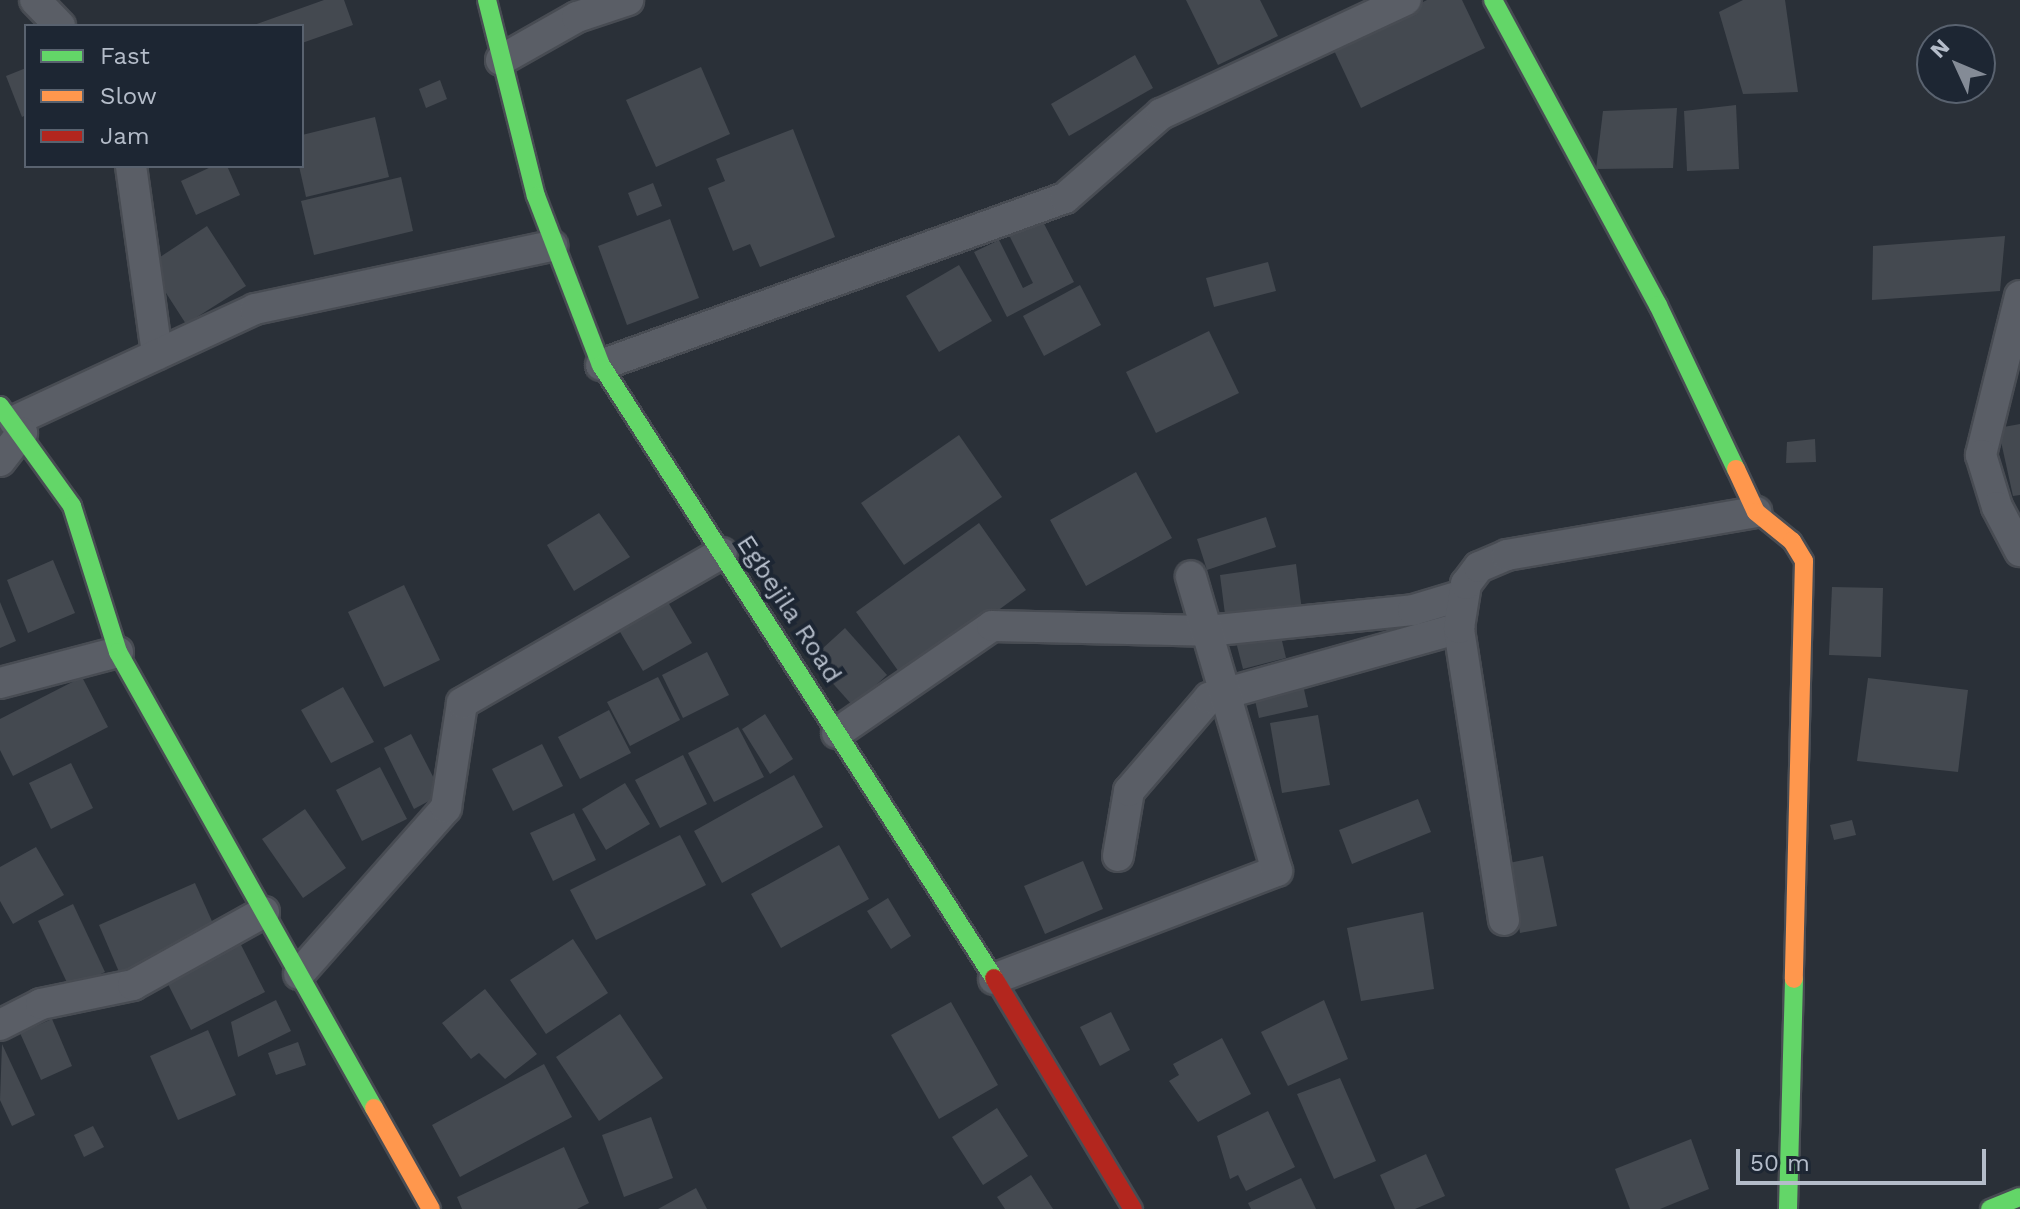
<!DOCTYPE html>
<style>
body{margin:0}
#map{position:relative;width:2020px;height:1209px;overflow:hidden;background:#2a3038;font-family:"Work Sans",sans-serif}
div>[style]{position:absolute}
.building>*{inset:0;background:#444950}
.roads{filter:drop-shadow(2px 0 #484c53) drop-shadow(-2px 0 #484c53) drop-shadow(0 2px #484c53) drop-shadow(0 -2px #484c53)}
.street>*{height:30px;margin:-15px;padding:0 15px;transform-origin:15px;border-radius:15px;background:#5a5e66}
.fast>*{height:18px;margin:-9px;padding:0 9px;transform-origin:9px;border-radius:9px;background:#63d668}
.slow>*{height:18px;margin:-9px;padding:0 9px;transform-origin:9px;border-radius:9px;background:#ff974d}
.jam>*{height:18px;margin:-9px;padding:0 9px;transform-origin:9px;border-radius:9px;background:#b3261e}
span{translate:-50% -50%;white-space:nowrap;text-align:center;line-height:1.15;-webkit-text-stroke:8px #1d2633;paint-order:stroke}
.street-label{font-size:26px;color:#b4bcc9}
.legend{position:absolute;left:24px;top:24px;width:280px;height:144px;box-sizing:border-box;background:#1d2633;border:2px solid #59626f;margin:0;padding:10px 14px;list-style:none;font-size:24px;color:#b4bcc9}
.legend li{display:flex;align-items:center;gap:16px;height:40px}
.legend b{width:40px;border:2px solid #59626f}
.north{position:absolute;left:1916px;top:24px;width:80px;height:80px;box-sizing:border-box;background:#1d2633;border:2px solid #59626f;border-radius:50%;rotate:314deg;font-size:22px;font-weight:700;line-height:32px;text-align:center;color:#b4bcc9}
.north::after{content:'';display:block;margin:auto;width:28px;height:36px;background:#848b96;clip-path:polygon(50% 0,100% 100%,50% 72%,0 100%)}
.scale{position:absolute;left:1736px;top:1149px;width:250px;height:36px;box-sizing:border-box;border:4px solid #b4bcc9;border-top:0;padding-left:10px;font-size:24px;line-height:28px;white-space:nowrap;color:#b4bcc9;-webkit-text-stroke:6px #1d2633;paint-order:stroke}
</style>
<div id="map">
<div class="building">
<i style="clip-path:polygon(324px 0,344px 0,353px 25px,302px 43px,302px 26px,251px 26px)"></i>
<i style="clip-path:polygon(1186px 0,1260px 0,1278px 36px,1218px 65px)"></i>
<i style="clip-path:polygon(1427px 0,1462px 0,1485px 48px,1361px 108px,1332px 46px)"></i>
<i style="clip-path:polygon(1743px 0,1785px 0,1798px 92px,1743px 94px,1719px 12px)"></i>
<i style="clip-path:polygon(1135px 55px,1153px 88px,1069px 136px,1051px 104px)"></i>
<i style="clip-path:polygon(701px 67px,730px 134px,656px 167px,626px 100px)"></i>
<i style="clip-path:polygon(26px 68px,26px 115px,22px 117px,6px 76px)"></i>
<i style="clip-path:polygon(440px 80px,447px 99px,426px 108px,419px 89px)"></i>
<i style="clip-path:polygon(1736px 105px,1739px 169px,1687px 171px,1684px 111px)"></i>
<i style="clip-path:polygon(1677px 108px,1673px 168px,1596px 169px,1603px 111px)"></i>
<i style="clip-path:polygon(375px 117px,389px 177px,306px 197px,299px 166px,302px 135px)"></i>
<i style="clip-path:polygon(793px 129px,835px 237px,760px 267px,750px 244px,733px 251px,708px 188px,725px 181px,716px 159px)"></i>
<i style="clip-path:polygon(213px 166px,227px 166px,240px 195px,196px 215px,181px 181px)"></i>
<i style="clip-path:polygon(401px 177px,413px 231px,314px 255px,301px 201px)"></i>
<i style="clip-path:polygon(653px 183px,662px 206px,637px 216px,628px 193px)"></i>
<i style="clip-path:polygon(1039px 214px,1074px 282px,1007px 317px,974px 252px,999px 240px,1023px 288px,1033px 283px,1007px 231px)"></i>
<i style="clip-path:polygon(670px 219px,699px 298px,627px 325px,598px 246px)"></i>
<i style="clip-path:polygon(207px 226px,246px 286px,186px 324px,148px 265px)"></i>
<i style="clip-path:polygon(2005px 236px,2000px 291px,1872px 300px,1873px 246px)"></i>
<i style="clip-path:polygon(1268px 262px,1276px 291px,1214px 307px,1206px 278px)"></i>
<i style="clip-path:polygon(959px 265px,992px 321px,939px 352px,906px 296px)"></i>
<i style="clip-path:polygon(1080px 285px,1101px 325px,1044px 356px,1023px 316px)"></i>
<i style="clip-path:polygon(1209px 331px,1239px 393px,1156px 433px,1126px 372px)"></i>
<i style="clip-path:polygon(2020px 424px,2020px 495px,2013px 496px,1998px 428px)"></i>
<i style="clip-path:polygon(959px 435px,1002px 497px,904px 565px,861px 503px)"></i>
<i style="clip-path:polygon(1815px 439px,1816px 462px,1786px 463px,1787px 442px)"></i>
<i style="clip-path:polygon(1136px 472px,1172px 538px,1086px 586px,1050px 520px)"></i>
<i style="clip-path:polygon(599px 513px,630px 557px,574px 591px,547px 545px)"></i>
<i style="clip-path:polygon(1266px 517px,1276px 547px,1207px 570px,1197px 539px)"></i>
<i style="clip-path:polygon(979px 523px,1026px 590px,904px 679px,856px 612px)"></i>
<i style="clip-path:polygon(53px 560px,75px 613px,28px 633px,7px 580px)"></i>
<i style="clip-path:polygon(1296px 564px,1302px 611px,1226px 622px,1220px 575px)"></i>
<i style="clip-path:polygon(404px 585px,440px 660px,384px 687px,348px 612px)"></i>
<i style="clip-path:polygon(1832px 587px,1883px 588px,1881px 657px,1829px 655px)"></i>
<i style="clip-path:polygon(665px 597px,692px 643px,643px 671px,616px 625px)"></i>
<i style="clip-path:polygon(0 602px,16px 641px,0 648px)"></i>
<i style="clip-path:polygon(845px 628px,887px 675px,853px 706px,811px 659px)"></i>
<i style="clip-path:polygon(1279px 628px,1286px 658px,1243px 669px,1235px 638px)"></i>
<i style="clip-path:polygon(707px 652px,729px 695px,683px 718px,662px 675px)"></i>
<i style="clip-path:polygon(82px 677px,108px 727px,13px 776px,0 750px,0 719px)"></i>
<i style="clip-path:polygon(658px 677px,680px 720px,630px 746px,607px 702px)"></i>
<i style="clip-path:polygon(1868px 678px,1968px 690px,1958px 772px,1857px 761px)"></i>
<i style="clip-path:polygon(1303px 685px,1308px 707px,1259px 718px,1254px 696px)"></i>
<i style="clip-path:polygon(343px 687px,374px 742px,331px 763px,301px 710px)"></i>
<i style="clip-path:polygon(609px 710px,631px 753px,580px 779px,558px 737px)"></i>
<i style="clip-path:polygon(765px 714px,793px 759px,770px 774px,742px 729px)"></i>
<i style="clip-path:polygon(1318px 715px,1330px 785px,1282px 793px,1270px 723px)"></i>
<i style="clip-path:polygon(738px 727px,764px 777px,714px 802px,688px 753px)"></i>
<i style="clip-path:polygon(411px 734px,442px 794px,414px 809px,384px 748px)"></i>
<i style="clip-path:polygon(542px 744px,563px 786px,513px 811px,492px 769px)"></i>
<i style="clip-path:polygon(683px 755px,707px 804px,660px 828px,635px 780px)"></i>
<i style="clip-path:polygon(71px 763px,93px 808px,51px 829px,29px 783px)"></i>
<i style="clip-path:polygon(380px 767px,407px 819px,362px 841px,336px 790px)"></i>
<i style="clip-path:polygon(794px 775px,823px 827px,722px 883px,694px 831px)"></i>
<i style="clip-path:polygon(625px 783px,650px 824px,606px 850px,582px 809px)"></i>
<i style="clip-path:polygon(1418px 799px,1431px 832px,1352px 864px,1339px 830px)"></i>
<i style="clip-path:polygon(305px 809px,346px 868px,303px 898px,262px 839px)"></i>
<i style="clip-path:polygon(574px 813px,596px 860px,553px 881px,530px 833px)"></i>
<i style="clip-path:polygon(1852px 820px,1856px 835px,1834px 840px,1830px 825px)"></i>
<i style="clip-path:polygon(680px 835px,706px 885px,596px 940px,570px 890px)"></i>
<i style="clip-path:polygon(839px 845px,869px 899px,781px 948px,751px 894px)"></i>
<i style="clip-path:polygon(36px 847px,64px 895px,13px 924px,0 901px,0 867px)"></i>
<i style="clip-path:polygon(1543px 856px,1557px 926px,1520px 933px,1509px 863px)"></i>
<i style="clip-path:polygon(1083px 861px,1103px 909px,1045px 934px,1024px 886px)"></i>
<i style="clip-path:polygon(195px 883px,219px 937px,122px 979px,99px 925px)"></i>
<i style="clip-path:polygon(888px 898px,911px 936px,891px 949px,867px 911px)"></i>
<i style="clip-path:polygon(73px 904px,105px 972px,70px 989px,38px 921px)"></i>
<i style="clip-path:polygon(1423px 912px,1434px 989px,1361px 1001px,1347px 928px)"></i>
<i style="clip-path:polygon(238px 939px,265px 992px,191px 1030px,164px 976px)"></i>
<i style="clip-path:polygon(573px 939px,608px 993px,546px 1034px,510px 980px)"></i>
<i style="clip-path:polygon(485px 989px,537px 1054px,505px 1079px,479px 1053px,471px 1059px,442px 1023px)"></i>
<i style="clip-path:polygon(276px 1000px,291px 1031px,238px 1057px,231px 1022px)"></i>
<i style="clip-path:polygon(1324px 1000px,1348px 1059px,1288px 1086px,1261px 1032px)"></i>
<i style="clip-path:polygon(951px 1002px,998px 1085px,939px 1119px,891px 1035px)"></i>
<i style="clip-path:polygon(1111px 1012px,1130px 1050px,1100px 1066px,1080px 1027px)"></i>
<i style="clip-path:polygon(620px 1014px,663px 1078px,599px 1121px,556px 1057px)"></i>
<i style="clip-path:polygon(52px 1019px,72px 1066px,41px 1080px,20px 1033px)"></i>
<i style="clip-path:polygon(208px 1030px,236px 1095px,178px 1120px,150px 1056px)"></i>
<i style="clip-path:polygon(1222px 1038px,1251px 1094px,1198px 1122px,1169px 1081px,1179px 1075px,1173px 1064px)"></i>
<i style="clip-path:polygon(298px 1042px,306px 1065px,276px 1075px,268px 1053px)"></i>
<i style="clip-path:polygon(2px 1044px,35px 1115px,12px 1126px,0 1100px)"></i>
<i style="clip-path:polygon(544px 1064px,572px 1117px,460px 1177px,432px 1125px)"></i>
<i style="clip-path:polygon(1340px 1078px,1376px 1161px,1334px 1179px,1297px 1094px)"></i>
<i style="clip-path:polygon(997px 1108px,1028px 1156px,983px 1185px,952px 1137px)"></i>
<i style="clip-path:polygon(1268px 1111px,1295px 1167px,1246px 1191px,1238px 1175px,1230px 1179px,1217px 1136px)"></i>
<i style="clip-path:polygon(651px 1117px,673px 1178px,624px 1197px,602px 1135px)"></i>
<i style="clip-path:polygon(93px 1126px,104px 1147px,84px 1157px,74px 1135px)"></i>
<i style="clip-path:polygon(1691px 1139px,1709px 1189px,1660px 1209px,1630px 1209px,1615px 1169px)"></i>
<i style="clip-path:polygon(564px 1147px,589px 1203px,577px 1209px,462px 1209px,457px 1197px)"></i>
<i style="clip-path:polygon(1426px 1154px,1445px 1196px,1415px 1209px,1395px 1209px,1380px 1175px)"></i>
<i style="clip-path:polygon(1031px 1175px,1053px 1209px,1005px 1209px,997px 1197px)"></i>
<i style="clip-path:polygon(1301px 1178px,1316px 1209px,1251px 1209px,1248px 1203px)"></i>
<i style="clip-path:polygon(696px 1188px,707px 1209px,658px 1209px)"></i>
</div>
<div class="roads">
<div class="street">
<i style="left:35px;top:0;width:36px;rotate:46deg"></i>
<i style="left:501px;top:60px;width:87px;rotate:-29.5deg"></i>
<i style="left:577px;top:17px;width:54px;rotate:-18.4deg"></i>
<i style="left:131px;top:166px;width:190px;rotate:82.1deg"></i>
<i style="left:2020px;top:296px;width:164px;rotate:103.8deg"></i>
<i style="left:1981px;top:455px;width:54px;rotate:72.9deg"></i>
<i style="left:1997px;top:507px;width:50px;rotate:62.4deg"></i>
<i style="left:601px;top:365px;width:493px;rotate:-19.8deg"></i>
<i style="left:1065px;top:198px;width:128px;rotate:-41.2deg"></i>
<i style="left:1161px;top:114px;width:270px;rotate:-25deg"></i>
<i style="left:14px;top:421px;width:266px;rotate:-24.9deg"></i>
<i style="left:255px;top:309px;width:304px;rotate:-12deg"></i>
<i style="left:0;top:461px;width:36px;rotate:-52deg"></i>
<i style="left:0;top:683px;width:122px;rotate:-14.7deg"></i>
<i style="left:837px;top:733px;width:188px;rotate:-34.6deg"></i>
<i style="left:992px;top:626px;width:215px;rotate:1.3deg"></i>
<i style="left:1207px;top:631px;width:207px;rotate:-5.8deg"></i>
<i style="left:1413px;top:610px;width:52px;rotate:-16.7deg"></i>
<i style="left:1118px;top:856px;width:66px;rotate:-80.4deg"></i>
<i style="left:1129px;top:791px;width:123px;rotate:-49.3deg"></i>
<i style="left:1209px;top:698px;width:260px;rotate:-15.6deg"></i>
<i style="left:1504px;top:920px;width:295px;rotate:-98.8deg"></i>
<i style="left:1459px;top:628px;width:45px;rotate:-81deg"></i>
<i style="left:1466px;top:584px;width:21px;rotate:-53deg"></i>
<i style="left:1479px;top:567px;width:30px;rotate:-23deg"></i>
<i style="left:1507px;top:555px;width:253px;rotate:-9.8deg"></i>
<i style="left:299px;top:974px;width:222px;rotate:-48.5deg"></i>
<i style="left:446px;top:808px;width:106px;rotate:-81.3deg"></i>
<i style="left:462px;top:703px;width:300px;rotate:-30deg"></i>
<i style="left:994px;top:979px;width:303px;rotate:-20.9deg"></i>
<i style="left:1277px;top:871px;width:307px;rotate:-106.3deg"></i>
<i style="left:0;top:1025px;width:46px;rotate:-27.1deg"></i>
<i style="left:41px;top:1004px;width:94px;rotate:-11.7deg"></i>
<i style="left:133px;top:985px;width:150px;rotate:-29.1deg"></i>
</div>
<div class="fast">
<i style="left:487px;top:0;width:202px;rotate:76deg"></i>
<i style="left:536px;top:196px;width:181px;rotate:69deg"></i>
<i style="left:601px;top:365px;width:728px;rotate:57.34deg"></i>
<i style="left:1493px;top:0;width:347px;rotate:61.6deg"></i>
<i style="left:1658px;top:305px;width:182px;rotate:64.6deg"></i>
<i style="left:0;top:406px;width:123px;rotate:54.2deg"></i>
<i style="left:72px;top:506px;width:153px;rotate:72.5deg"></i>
<i style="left:118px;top:652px;width:523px;rotate:60.69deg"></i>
<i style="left:1788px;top:1209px;width:230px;rotate:-88.5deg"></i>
<i style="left:1990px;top:1209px;width:32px;rotate:-22deg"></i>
</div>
<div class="slow">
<i style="left:1736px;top:469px;width:47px;rotate:65.1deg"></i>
<i style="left:1756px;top:512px;width:46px;rotate:38.9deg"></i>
<i style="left:1792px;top:541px;width:23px;rotate:59deg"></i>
<i style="left:1804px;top:561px;width:418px;rotate:91.4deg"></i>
<i style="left:374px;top:1108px;width:116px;rotate:60.6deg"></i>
</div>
<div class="jam">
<i style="left:994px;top:978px;width:270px;rotate:59deg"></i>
</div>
</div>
<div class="street-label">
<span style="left:789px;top:609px;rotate:57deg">Egbejila Road</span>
</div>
<ul class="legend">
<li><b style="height:10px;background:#63d668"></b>Fast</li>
<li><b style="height:10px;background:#ff974d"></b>Slow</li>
<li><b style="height:10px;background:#b3261e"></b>Jam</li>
</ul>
<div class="north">N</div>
<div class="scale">50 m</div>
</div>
